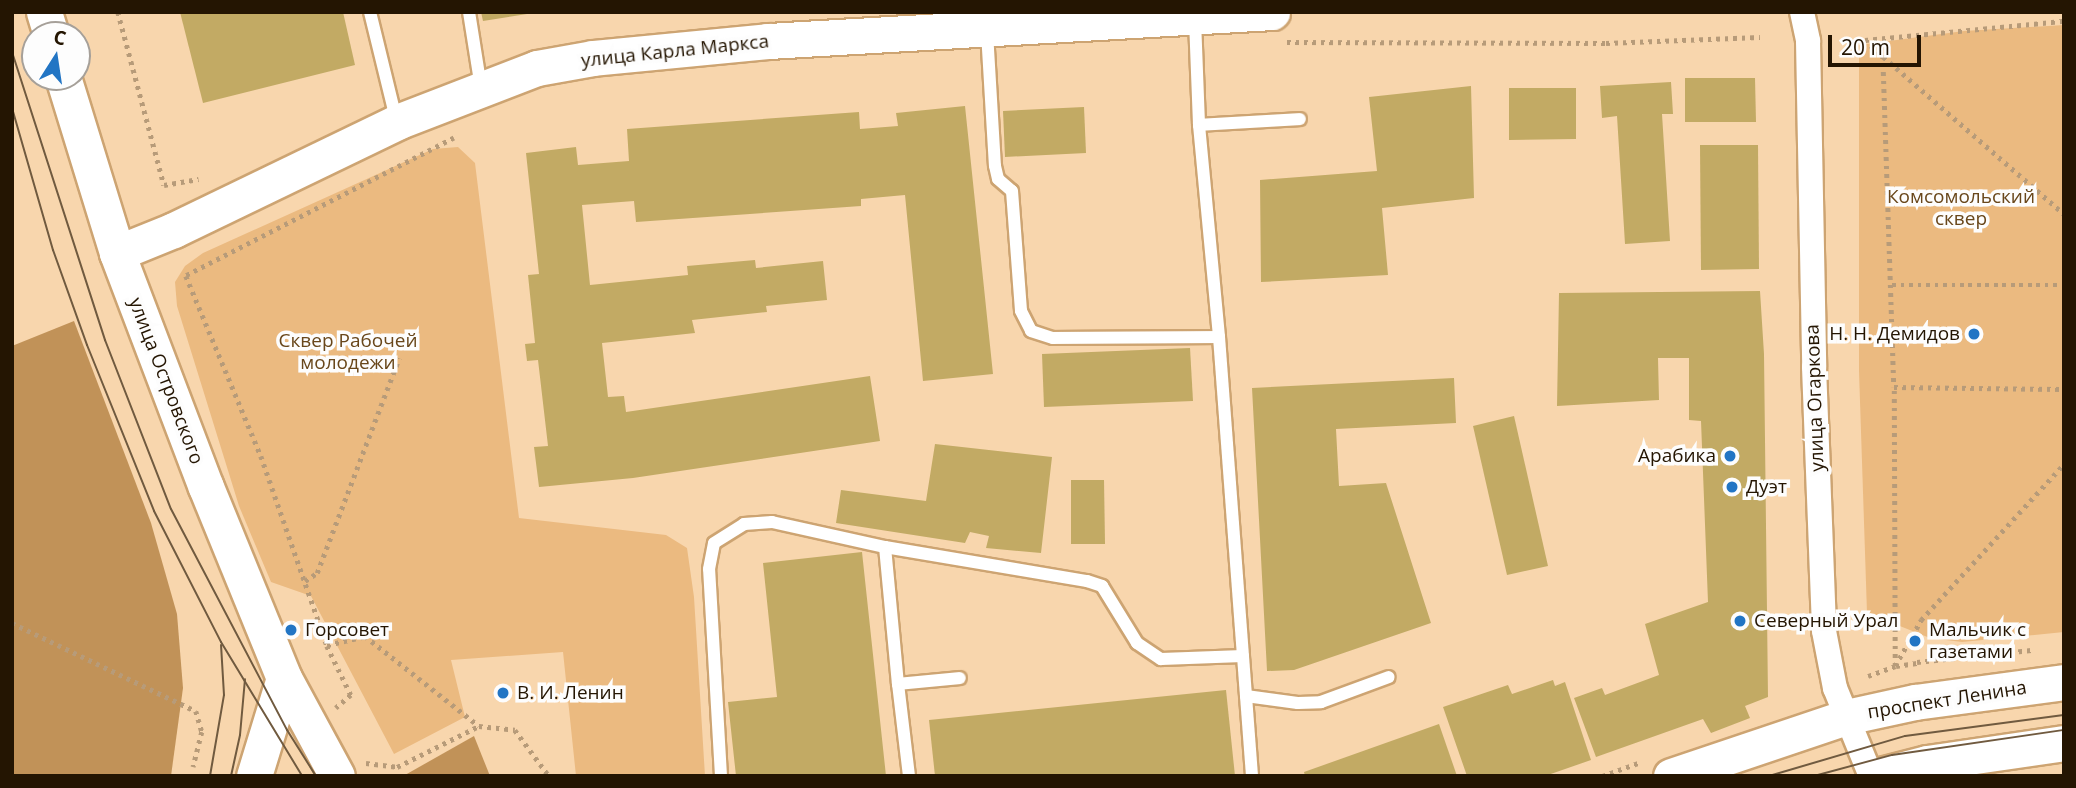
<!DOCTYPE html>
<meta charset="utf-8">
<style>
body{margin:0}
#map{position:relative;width:2076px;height:788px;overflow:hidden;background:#f8d6ad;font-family:"Open Sans",sans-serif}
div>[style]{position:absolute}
.green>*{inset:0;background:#ebba80}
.forest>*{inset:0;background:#c19258}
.building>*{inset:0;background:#c2aa64}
.path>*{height:4.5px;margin-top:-2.25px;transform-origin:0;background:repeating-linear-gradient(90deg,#b79b79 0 3.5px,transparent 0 8.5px)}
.roads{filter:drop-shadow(2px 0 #cda472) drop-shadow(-2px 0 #cda472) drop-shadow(0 2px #cda472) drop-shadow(0 -2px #cda472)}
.lane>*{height:12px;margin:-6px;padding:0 6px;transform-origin:6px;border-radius:6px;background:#fff}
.street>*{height:24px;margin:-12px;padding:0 12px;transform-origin:12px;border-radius:12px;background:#fff}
.secondary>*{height:35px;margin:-17.5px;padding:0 17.5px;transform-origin:17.5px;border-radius:17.5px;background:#fff}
.tram>*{height:2px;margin:-1px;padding:0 1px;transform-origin:1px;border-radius:1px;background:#705a3f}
.dots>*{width:19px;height:19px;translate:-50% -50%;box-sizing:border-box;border:4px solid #fdfdfd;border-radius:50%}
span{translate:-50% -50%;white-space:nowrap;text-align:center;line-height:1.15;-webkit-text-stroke:7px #fdfdfd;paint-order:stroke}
.street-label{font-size:19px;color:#241502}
.park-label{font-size:19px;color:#69471b}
.poi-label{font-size:19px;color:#241502}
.right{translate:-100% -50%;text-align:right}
.left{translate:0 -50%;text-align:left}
.frame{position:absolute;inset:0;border:14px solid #241502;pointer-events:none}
.north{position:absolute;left:21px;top:21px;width:70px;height:70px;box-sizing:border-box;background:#fdfdfd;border:2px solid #a6a099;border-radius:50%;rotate:12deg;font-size:19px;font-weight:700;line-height:28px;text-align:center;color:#241502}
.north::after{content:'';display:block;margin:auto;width:24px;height:32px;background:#2275c4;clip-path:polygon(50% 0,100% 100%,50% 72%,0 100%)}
.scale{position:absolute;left:1828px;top:35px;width:93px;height:32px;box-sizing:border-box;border:4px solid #241502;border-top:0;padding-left:9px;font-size:21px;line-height:24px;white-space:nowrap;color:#241502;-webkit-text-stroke:5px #fdfdfd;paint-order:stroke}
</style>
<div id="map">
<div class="green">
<i style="clip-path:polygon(2064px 25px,2064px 632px,1962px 642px,1930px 638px,1867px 613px,1859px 371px,1859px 45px,1964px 31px)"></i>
<i style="clip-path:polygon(458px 147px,475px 163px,519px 518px,666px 535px,687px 548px,694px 597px,705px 776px,576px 776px,563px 652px,451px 660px,465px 717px,394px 754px,311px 596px,271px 582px,239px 506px,177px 306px,175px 282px,185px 266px,203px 253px,433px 149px)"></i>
</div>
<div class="forest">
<i style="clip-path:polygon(74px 321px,151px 523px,177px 614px,183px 688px,171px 776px,12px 776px,12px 346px)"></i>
<i style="clip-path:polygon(474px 736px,490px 776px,405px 776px,405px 775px)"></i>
</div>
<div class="building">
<i style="clip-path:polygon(180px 12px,343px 12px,355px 65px,203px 103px)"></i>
<i style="clip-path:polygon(481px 12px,527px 12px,527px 14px,483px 21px)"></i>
<i style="clip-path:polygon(1685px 78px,1755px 78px,1756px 122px,1685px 122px)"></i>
<i style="clip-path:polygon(1671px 82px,1673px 114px,1662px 114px,1670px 241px,1625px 244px,1617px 116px,1602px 118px,1600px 86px)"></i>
<i style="clip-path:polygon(1471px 86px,1474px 198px,1382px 208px,1388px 275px,1261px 282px,1260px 180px,1377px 171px,1369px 97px)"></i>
<i style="clip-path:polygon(1509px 88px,1576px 88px,1576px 139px,1509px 140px)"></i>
<i style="clip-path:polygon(965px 106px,993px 374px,923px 381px,905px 195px,861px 199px,861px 206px,636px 222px,634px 201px,582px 205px,590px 285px,688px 275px,687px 266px,755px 260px,756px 268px,823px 261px,827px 300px,766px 306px,767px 312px,692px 320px,695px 333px,602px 343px,608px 397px,624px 396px,626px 412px,870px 376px,880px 441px,633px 478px,539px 487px,534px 447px,548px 446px,538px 360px,527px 361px,525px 344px,535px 343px,528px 275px,539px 274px,526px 153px,576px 147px,578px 165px,629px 161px,627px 129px,859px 112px,860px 129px,898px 126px,896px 113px)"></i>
<i style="clip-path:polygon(1084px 107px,1086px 153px,1005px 157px,1003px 111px)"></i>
<i style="clip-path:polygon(1700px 145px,1758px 145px,1759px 269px,1701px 270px)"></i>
<i style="clip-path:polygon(1760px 291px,1764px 354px,1768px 697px,1745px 706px,1750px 718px,1711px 733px,1703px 719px,1596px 757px,1574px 698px,1602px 688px,1605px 695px,1659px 675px,1645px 624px,1708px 602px,1701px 421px,1689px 420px,1689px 358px,1658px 358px,1659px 400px,1557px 406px,1559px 293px)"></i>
<i style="clip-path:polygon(1190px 348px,1193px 401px,1044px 407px,1042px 354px)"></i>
<i style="clip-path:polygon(1454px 378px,1456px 423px,1336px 429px,1339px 486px,1386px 483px,1431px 623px,1294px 670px,1267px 671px,1252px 388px)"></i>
<i style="clip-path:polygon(1514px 416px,1548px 566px,1507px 575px,1473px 426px)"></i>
<i style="clip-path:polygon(935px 444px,1052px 457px,1041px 553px,986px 548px,989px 536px,970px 532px,965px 543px,836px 523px,841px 490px,926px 501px)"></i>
<i style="clip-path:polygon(1071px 480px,1104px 480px,1105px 544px,1071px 544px)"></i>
<i style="clip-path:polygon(862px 552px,886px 776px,736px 776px,728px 702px,777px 697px,763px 563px)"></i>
<i style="clip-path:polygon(1553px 680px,1555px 686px,1565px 682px,1591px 760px,1545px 776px,1467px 776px,1443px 707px,1508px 685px,1512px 694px)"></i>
<i style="clip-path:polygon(1226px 690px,1235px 776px,935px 776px,929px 720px)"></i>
<i style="clip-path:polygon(1439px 724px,1457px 776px,1305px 776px,1304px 772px)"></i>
</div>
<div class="path">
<i style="left:118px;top:12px;width:179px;rotate:75.1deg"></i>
<i style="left:164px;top:185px;width:35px;rotate:-10deg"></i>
<i style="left:1864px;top:40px;width:265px;rotate:41deg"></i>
<i style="left:1865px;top:40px;width:200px;rotate:-5.5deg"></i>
<i style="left:1287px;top:42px;width:319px;rotate:0.2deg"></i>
<i style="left:1606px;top:43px;width:154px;rotate:-2.2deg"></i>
<i style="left:1883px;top:55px;width:332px;rotate:88.1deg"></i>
<i style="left:454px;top:138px;width:301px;rotate:152.8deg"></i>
<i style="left:186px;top:276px;width:195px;rotate:67.4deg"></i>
<i style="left:261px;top:456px;width:200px;rotate:70.8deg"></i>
<i style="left:327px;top:645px;width:39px;rotate:-13deg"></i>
<i style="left:365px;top:636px;width:145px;rotate:38.3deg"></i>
<i style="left:1892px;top:285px;width:172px"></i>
<i style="left:305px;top:581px;width:14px;rotate:-34deg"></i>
<i style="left:317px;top:573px;width:230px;rotate:-69.1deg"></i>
<i style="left:12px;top:623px;width:204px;rotate:25.6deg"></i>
<i style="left:196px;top:711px;width:22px;rotate:74deg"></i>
<i style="left:202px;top:732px;width:36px;rotate:104deg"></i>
<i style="left:327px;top:646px;width:55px;rotate:63.9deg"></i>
<i style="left:351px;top:695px;width:20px;rotate:139deg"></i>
<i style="left:1917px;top:662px;width:115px;rotate:-6deg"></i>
<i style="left:1895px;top:666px;width:53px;rotate:-60.5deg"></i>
<i style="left:1921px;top:620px;width:212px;rotate:-47.5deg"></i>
<i style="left:1896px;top:666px;width:21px;rotate:-8deg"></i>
<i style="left:1868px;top:676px;width:29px;rotate:-20deg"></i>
<i style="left:1895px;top:666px;width:279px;rotate:-90.2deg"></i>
<i style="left:1894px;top:387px;width:170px;rotate:0.7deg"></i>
<i style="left:366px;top:763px;width:31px;rotate:7deg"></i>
<i style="left:397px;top:767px;width:92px;rotate:-26.6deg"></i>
<i style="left:479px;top:726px;width:36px;rotate:6deg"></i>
<i style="left:515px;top:730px;width:57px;rotate:53.5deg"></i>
<i style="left:1602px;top:776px;width:41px;rotate:-19.7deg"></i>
</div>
<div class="roads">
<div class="lane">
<i style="left:370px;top:12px;width:110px;rotate:76.3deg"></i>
<i style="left:469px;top:12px;width:77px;rotate:81deg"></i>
<i style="left:1195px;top:20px;width:105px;rotate:87.8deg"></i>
<i style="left:1199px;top:125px;width:213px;rotate:84.6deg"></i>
<i style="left:1219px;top:337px;width:440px;rotate:85.7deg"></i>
<i style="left:987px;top:32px;width:134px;rotate:86.6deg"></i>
<i style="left:995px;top:166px;width:13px;rotate:77deg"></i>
<i style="left:998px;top:179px;width:18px;rotate:41deg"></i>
<i style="left:1012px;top:191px;width:120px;rotate:85.7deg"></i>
<i style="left:1021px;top:311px;width:22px;rotate:63deg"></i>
<i style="left:1031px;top:331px;width:23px;rotate:18deg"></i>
<i style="left:1053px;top:338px;width:166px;rotate:-0.3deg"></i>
<i style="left:1199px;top:125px;width:101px;rotate:-3.4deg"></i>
<i style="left:885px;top:547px;width:138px;rotate:84.6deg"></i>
<i style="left:1246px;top:696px;width:52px;rotate:7.7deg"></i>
<i style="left:1298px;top:703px;width:23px;rotate:-2deg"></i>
<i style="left:1321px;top:702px;width:72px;rotate:-20.2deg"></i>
<i style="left:721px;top:776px;width:207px;rotate:-93.3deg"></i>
<i style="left:709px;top:569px;width:26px;rotate:-79deg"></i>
<i style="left:714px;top:543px;width:36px;rotate:-32deg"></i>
<i style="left:744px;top:524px;width:28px;rotate:-4deg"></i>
<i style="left:772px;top:522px;width:116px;rotate:12.5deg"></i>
<i style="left:885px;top:547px;width:205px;rotate:9.6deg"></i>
<i style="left:1087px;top:581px;width:16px;rotate:18deg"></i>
<i style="left:1102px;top:586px;width:67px;rotate:58.4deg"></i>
<i style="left:1137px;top:643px;width:29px;rotate:34deg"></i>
<i style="left:1161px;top:659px;width:82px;rotate:-2.1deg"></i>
<i style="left:909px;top:776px;width:93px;rotate:-96.8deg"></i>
<i style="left:898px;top:684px;width:62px;rotate:-5.5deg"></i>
</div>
<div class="street">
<i style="left:1802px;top:12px;width:30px;rotate:78deg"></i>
<i style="left:1808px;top:41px;width:326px;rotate:88.9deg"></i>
<i style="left:1814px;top:367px;width:264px;rotate:87.8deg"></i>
<i style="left:1824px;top:631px;width:58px;rotate:79.1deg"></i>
<i style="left:1835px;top:688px;width:95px;rotate:67.8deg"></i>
</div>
<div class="secondary">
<i style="left:44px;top:12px;width:24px;rotate:73deg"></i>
<i style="left:63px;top:77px;width:184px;rotate:72.9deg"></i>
<i style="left:117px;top:253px;width:250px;rotate:69.2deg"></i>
<i style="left:206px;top:487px;width:206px;rotate:67.8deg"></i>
<i style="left:284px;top:678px;width:111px;rotate:61.6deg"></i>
<i style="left:117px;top:253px;width:61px;rotate:-22deg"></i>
<i style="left:174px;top:230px;width:248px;rotate:-25.8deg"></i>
<i style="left:397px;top:122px;width:150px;rotate:-21.1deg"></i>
<i style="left:537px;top:68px;width:57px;rotate:-10.1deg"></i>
<i style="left:593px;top:58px;width:176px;rotate:-5.5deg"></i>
<i style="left:768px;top:41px;width:505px;rotate:-3.29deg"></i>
<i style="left:254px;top:776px;width:102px;rotate:-73deg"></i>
<i style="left:1671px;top:776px;width:185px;rotate:-18.6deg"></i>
<i style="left:1846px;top:717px;width:71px;rotate:-12.3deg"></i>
<i style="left:1915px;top:702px;width:150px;rotate:-7.6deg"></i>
<i style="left:1877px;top:776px;width:52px;rotate:-14.6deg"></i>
<i style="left:1927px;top:763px;width:138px;rotate:-8.3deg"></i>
</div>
</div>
<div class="tram">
<i style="left:12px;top:52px;width:303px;rotate:72.1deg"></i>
<i style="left:105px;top:340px;width:181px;rotate:68.7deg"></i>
<i style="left:171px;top:509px;width:250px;rotate:62.3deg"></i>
<i style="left:287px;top:730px;width:54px;rotate:57.8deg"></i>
<i style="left:12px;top:108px;width:148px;rotate:73.9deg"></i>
<i style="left:53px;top:250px;width:101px;rotate:70.3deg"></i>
<i style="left:87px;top:345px;width:179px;rotate:68deg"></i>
<i style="left:154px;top:511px;width:147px;rotate:62.9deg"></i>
<i style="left:221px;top:642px;width:157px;rotate:58.8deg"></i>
<i style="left:210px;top:776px;width:82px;rotate:-80.2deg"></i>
<i style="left:224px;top:695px;width:50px;rotate:-93.4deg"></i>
<i style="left:231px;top:776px;width:42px;rotate:-77.6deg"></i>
<i style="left:240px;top:735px;width:56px;rotate:-84.9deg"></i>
<i style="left:1769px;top:776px;width:142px;rotate:-16.4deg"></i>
<i style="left:1905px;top:736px;width:160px;rotate:-7.5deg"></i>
<i style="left:1814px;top:776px;width:81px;rotate:-15.1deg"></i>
<i style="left:1892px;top:755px;width:174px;rotate:-8.3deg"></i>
</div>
<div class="dots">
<i style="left:1974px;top:334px;background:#2275c4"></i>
<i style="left:1730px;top:456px;background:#2275c4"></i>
<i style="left:1732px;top:487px;background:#2275c4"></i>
<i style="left:1740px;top:621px;background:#2275c4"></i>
<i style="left:291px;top:630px;background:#2275c4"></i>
<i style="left:1915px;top:641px;background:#2275c4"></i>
<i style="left:503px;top:693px;background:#2275c4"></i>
</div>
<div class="street-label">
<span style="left:675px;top:51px;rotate:-6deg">улица Карла Маркса</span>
<span style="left:166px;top:381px;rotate:69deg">улица Островского</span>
<span style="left:1815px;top:398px;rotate:-92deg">улица Огаркова</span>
<span style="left:1947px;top:700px;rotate:-9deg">проспект Ленина</span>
</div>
<div class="park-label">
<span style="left:1961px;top:208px">Комсомольский<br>сквер</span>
<span style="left:348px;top:352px">Сквер Рабочей<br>молодежи</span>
</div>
<div class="poi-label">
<span class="right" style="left:1960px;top:334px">Н. Н. Демидов</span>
<span class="right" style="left:1716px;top:456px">Арабика</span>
<span class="left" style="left:1746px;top:487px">Дуэт</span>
<span class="left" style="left:1754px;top:621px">Северный Урал</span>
<span class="left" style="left:305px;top:630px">Горсовет</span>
<span class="left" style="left:1929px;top:641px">Мальчик с<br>газетами</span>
<span class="left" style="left:517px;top:693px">В. И. Ленин</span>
</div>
<div class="frame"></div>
<div class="north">С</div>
<div class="scale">20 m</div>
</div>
